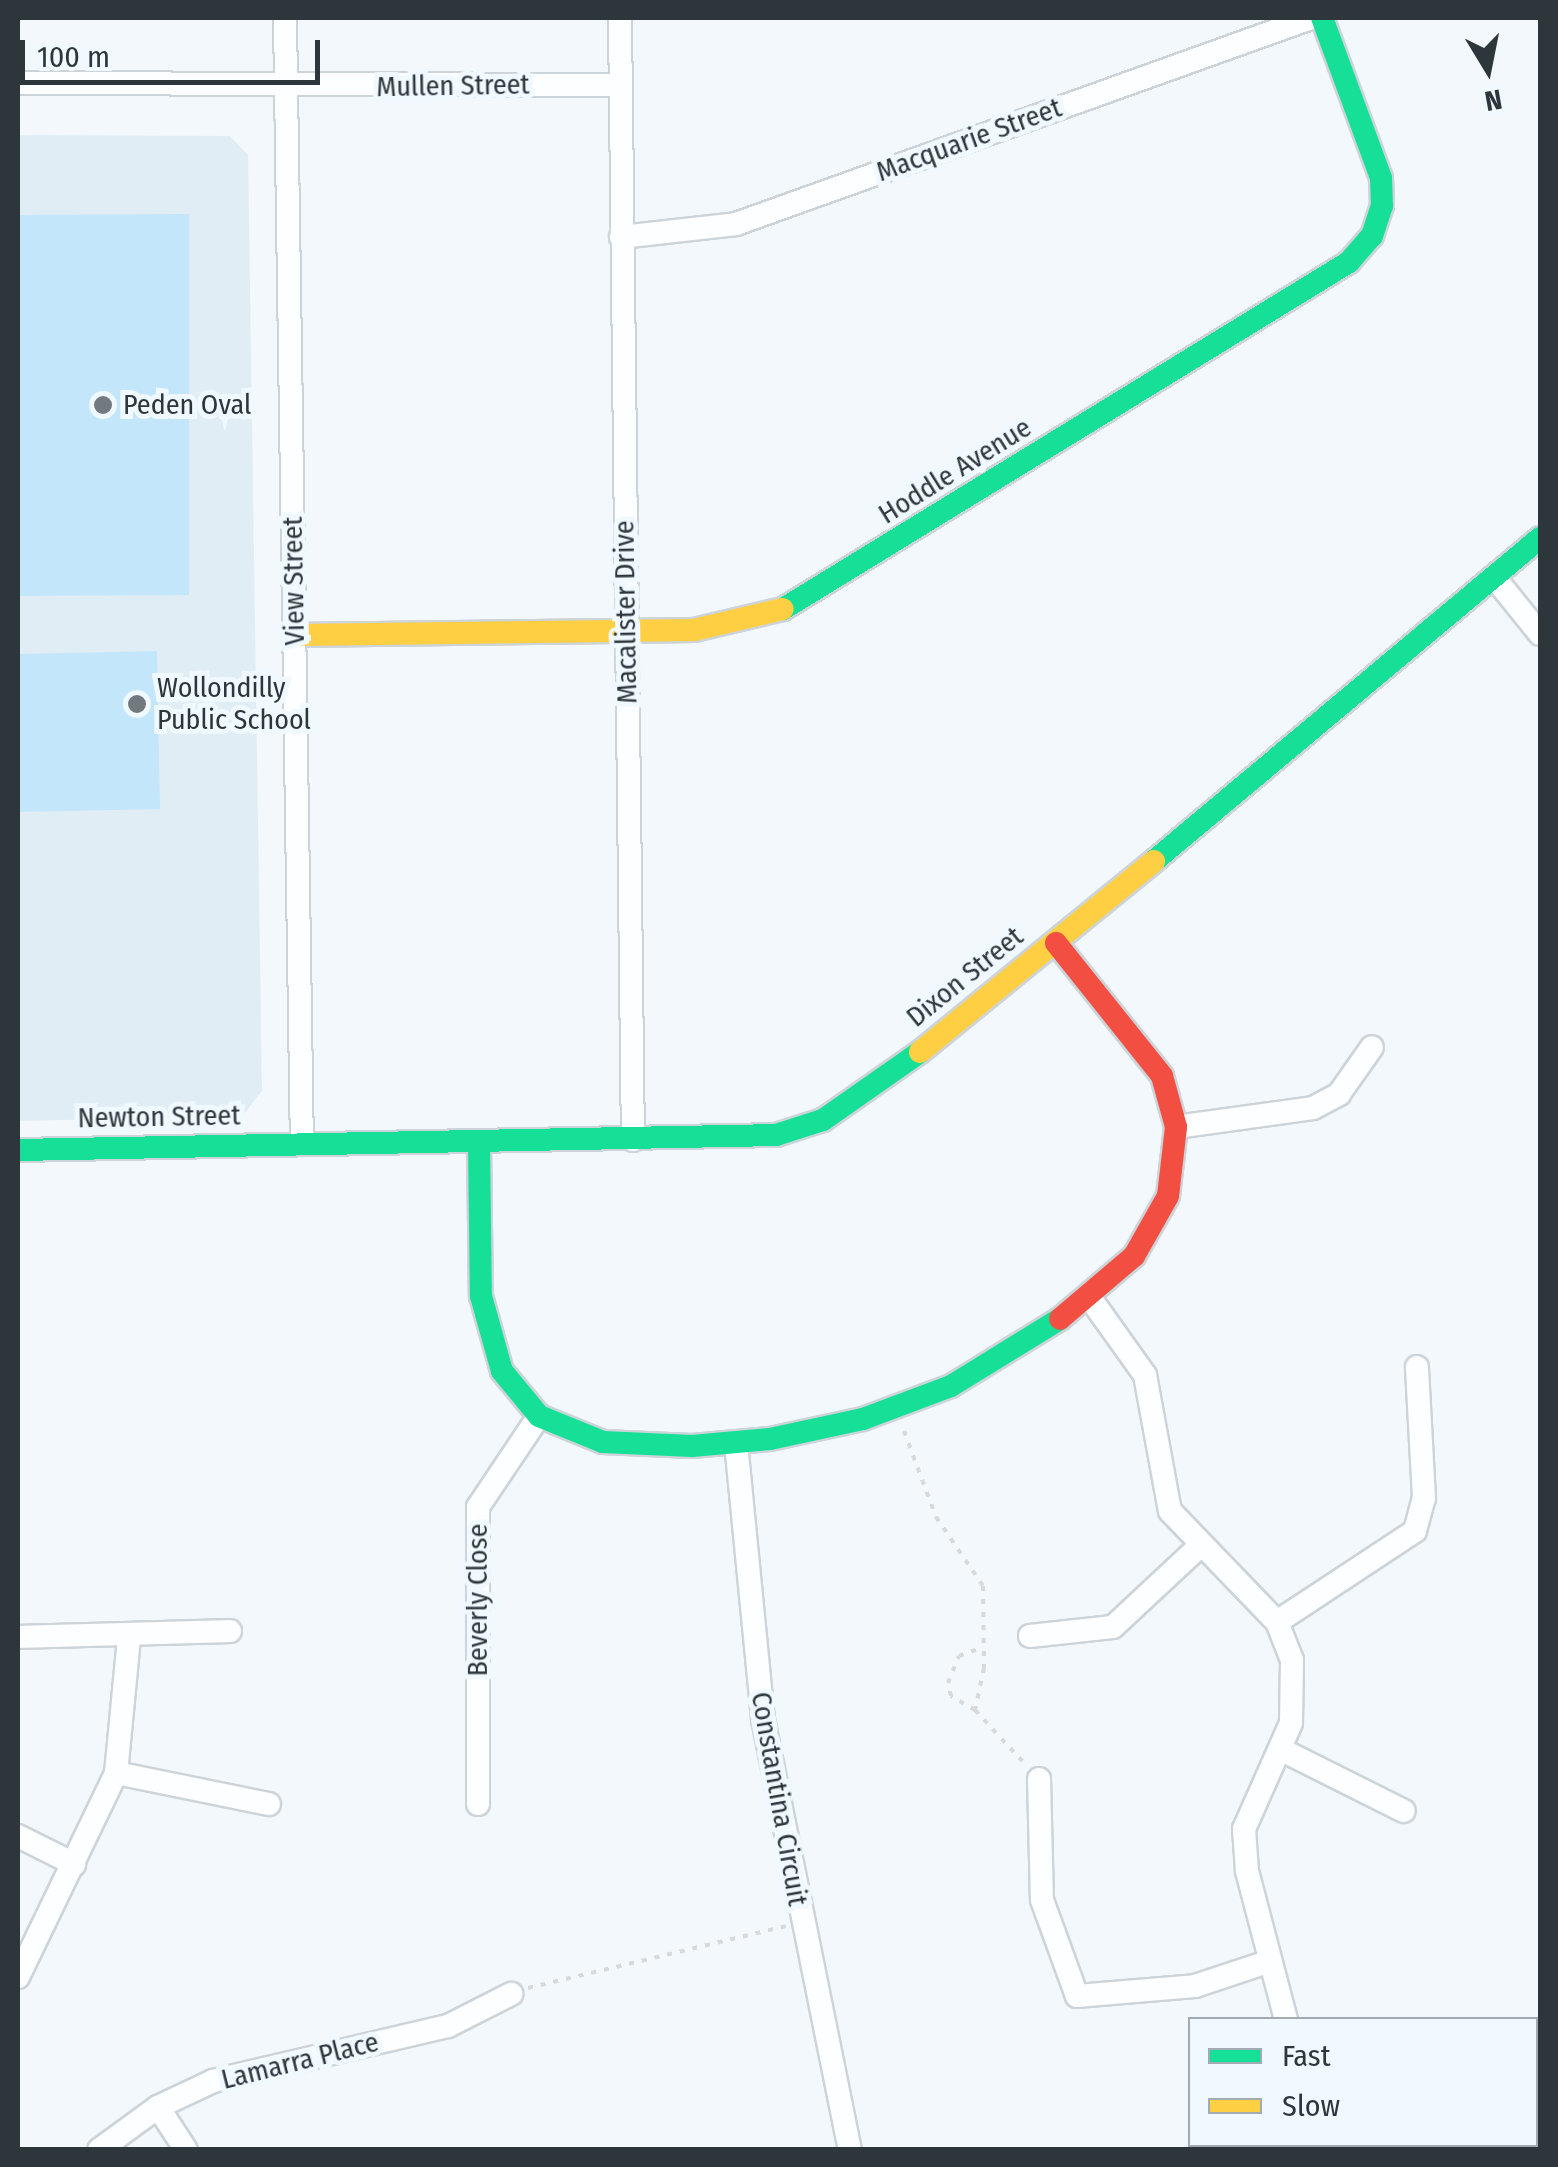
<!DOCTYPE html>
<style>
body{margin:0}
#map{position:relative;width:1558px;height:2167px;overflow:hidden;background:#f2f8fc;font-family:"Fira Sans Condensed",sans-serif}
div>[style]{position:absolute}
.built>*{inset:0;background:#e1edf5}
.green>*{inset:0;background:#c4e6fa}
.path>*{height:4px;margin-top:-2px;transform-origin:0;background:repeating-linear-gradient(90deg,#d7d9da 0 5px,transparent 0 13px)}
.roads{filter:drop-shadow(2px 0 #cdd4d9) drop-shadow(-2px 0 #cdd4d9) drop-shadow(0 2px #cdd4d9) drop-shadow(0 -2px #cdd4d9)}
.street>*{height:22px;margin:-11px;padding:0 11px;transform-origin:11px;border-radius:11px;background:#fdfeff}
.fast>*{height:22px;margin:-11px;padding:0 11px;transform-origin:11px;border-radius:11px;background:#16e098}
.slow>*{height:22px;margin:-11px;padding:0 11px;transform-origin:11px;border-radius:11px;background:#ffcf43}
.jam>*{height:22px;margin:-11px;padding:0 11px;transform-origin:11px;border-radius:11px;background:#f24e42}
.dots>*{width:28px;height:28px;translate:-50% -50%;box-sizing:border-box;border:5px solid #eff9ff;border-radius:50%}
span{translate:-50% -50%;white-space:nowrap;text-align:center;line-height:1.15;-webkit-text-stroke:10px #eff9ff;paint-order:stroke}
.street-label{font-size:28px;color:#2d363b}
.poi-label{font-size:28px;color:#2d363b}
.left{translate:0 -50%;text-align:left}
.frame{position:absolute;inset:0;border:20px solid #2d363b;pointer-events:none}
.legend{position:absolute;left:1188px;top:2017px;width:350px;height:130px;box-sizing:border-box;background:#eff9ff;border:2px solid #a1abb1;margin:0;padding:12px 18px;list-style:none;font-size:30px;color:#2d363b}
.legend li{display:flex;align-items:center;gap:20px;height:50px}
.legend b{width:50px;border:2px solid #a1abb1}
.north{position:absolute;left:1438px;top:20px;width:100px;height:100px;-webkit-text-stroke:8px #eff9ff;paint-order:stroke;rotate:170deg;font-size:28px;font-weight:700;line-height:40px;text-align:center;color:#2d363b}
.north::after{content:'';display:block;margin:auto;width:35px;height:45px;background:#2d363b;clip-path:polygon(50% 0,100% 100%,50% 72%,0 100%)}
.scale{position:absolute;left:20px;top:40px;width:300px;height:45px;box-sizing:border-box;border:5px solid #2d363b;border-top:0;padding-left:12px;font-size:30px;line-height:35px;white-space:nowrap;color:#2d363b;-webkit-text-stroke:8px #eff9ff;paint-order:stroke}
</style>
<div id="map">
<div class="built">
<i style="clip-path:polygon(18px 135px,230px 136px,248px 155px,262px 1091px,242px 1116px,18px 1121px)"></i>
</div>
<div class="green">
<i style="clip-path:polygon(189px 214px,189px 595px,18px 596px,18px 215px)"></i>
<i style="clip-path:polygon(157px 651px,160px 809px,18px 812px,18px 654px)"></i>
</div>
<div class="path">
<i style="left:904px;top:1431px;width:92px;rotate:69.6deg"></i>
<i style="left:936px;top:1517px;width:83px;rotate:55.7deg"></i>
<i style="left:983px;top:1586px;width:82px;rotate:89.3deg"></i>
<i style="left:984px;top:1668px;width:43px;rotate:102.1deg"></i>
<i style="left:975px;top:1710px;width:74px;rotate:47.2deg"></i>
<i style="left:975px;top:1710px;width:28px;rotate:-150deg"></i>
<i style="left:951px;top:1696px;width:13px;rotate:-103deg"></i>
<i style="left:948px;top:1683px;width:29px;rotate:-68deg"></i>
<i style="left:959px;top:1656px;width:23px;rotate:-20deg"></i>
<i style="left:528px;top:1988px;width:265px;rotate:-13.5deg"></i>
</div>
<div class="roads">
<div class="street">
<i style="left:285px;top:18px;width:1126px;rotate:89.14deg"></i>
<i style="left:620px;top:18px;width:1122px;rotate:89.34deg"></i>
<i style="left:18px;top:83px;width:603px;rotate:0.19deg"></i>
<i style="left:621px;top:237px;width:116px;rotate:-6.4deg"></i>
<i style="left:736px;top:224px;width:611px;rotate:-19.71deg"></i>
<i style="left:1494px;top:577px;width:73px;rotate:51.1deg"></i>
<i style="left:1176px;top:1127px;width:138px;rotate:-7.9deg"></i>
<i style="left:1313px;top:1108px;width:30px;rotate:-28deg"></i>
<i style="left:1339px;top:1094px;width:57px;rotate:-54.9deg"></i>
<i style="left:1090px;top:1298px;width:95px;rotate:54.5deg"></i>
<i style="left:1145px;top:1375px;width:138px;rotate:79.6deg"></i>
<i style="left:1170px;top:1511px;width:154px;rotate:46.1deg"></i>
<i style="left:1277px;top:1622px;width:41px;rotate:68.5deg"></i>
<i style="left:1292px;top:1660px;width:63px;rotate:90.9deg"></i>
<i style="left:1291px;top:1723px;width:116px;rotate:113.9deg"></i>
<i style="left:1244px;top:1829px;width:42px;rotate:85.9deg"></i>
<i style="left:1247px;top:1871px;width:154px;rotate:75.3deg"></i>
<i style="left:736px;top:1443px;width:277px;rotate:84.4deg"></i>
<i style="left:763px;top:1719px;width:440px;rotate:78.6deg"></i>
<i style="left:1277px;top:1622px;width:165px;rotate:-33.4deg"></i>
<i style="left:1415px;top:1531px;width:34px;rotate:-75deg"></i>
<i style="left:1424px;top:1498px;width:131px;rotate:-93.1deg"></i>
<i style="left:1030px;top:1636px;width:83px;rotate:-6.2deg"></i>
<i style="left:1113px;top:1627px;width:120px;rotate:-43deg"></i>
<i style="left:18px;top:1637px;width:212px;rotate:-1.6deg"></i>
<i style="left:1282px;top:1750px;width:136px;rotate:26.6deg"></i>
<i style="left:116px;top:1773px;width:156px;rotate:11.5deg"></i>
<i style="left:1039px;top:1779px;width:121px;rotate:88.6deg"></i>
<i style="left:1042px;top:1900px;width:102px;rotate:70deg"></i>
<i style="left:1077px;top:1996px;width:118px;rotate:-4.8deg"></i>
<i style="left:1195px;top:1986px;width:79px;rotate:-18.4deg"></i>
<i style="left:478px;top:1804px;width:297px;rotate:-90deg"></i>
<i style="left:478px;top:1507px;width:110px;rotate:-56.2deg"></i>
<i style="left:18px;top:1836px;width:63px;rotate:26.6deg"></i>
<i style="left:18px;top:1977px;width:226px;rotate:-64.3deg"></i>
<i style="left:116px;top:1773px;width:136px;rotate:-84.5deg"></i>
<i style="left:158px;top:2107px;width:51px;rotate:56.9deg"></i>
<i style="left:99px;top:2150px;width:73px;rotate:-36.1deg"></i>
<i style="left:158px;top:2107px;width:61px;rotate:-25.3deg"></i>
<i style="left:213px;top:2081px;width:241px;rotate:-13.2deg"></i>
<i style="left:448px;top:2026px;width:71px;rotate:-26.9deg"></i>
</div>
<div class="fast">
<i style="left:783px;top:609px;width:664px;rotate:-31.51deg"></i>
<i style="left:1349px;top:262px;width:35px;rotate:-49deg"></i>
<i style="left:1372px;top:236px;width:32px;rotate:-72deg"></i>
<i style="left:1382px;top:206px;width:28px;rotate:-92deg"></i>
<i style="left:1381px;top:178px;width:171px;rotate:-110.2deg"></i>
<i style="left:1154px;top:861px;width:503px;rotate:-39.92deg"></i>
<i style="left:479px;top:1142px;width:154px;rotate:89.3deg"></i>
<i style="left:481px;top:1296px;width:78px;rotate:74.4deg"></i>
<i style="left:502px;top:1371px;width:58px;rotate:50.6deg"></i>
<i style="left:539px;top:1416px;width:69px;rotate:22.1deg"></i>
<i style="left:603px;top:1442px;width:89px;rotate:2.6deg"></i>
<i style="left:692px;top:1446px;width:78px;rotate:-5.1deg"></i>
<i style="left:770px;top:1439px;width:95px;rotate:-12.1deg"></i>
<i style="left:863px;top:1419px;width:94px;rotate:-20.6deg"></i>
<i style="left:951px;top:1386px;width:128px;rotate:-31.6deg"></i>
<i style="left:18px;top:1150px;width:758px;rotate:-1.13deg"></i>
<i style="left:776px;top:1135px;width:49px;rotate:-17.7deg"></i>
<i style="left:823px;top:1120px;width:118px;rotate:-35deg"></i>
</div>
<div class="slow">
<i style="left:294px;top:635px;width:400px;rotate:-0.7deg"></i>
<i style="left:694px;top:630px;width:91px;rotate:-13.3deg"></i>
<i style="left:920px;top:1052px;width:302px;rotate:-39.2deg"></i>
</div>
<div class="jam">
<i style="left:1056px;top:943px;width:170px;rotate:51.4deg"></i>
<i style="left:1162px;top:1076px;width:53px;rotate:74.6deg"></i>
<i style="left:1176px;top:1127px;width:69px;rotate:96.6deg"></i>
<i style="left:1168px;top:1196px;width:69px;rotate:119.5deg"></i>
<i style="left:1134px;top:1256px;width:97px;rotate:139.6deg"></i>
</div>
</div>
<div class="dots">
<i style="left:103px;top:405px;background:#727a7f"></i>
<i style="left:137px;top:704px;background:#727a7f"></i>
</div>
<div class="street-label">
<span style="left:453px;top:86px;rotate:-1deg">Mullen Street</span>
<span style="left:969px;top:140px;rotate:-20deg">Macquarie Street</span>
<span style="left:955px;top:471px;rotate:-32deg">Hoddle Avenue</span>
<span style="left:294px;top:581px;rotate:-91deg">View Street</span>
<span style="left:626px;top:612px;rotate:-91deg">Macalister Drive</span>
<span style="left:965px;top:977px;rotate:-39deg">Dixon Street</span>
<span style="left:159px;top:1117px;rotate:-1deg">Newton Street</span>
<span style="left:478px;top:1600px;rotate:-90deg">Beverly Close</span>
<span style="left:779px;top:1799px;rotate:80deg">Constantina Circuit</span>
<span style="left:300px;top:2061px;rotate:-14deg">Lamarra Place</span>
</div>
<div class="poi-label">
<span class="left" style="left:123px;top:405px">Peden Oval</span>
<span class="left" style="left:157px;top:704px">Wollondilly<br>Public School</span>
</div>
<div class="frame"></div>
<ul class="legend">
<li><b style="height:12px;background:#16e098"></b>Fast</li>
<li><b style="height:12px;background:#ffcf43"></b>Slow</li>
</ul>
<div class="north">N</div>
<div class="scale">100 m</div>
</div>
